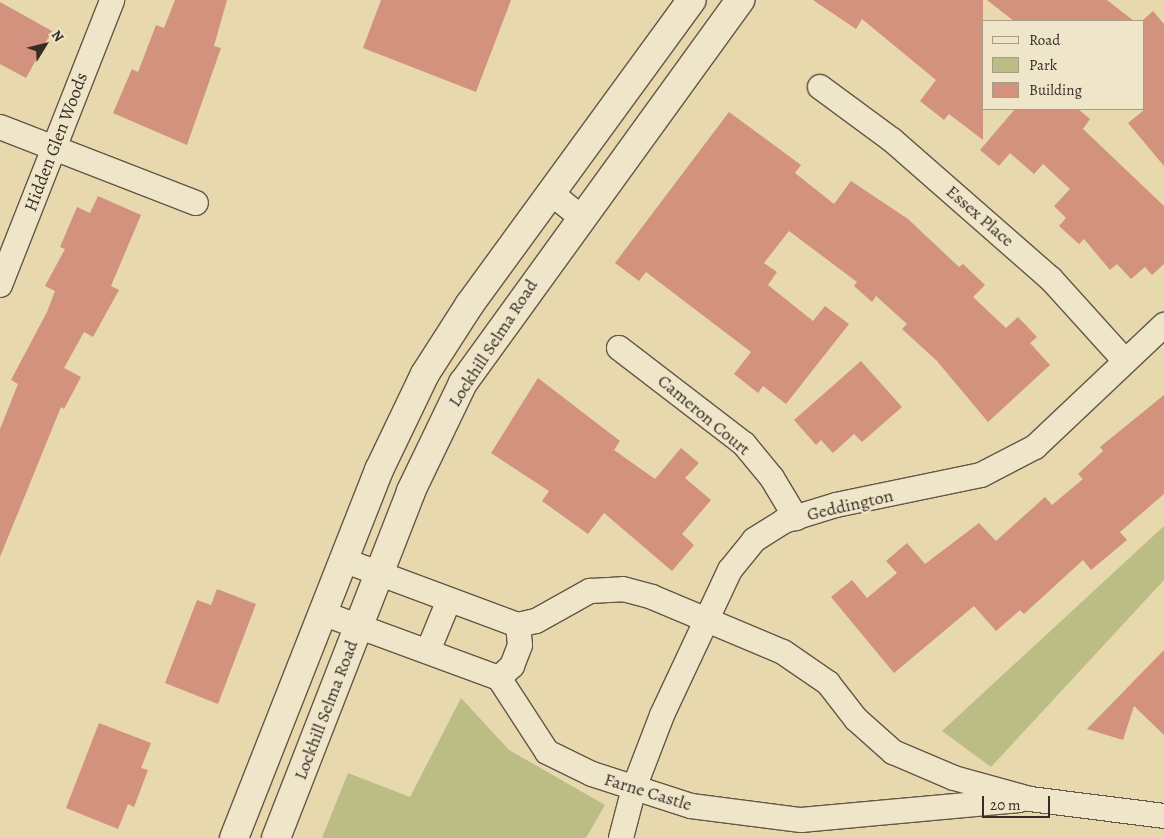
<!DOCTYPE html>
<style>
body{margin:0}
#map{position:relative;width:1164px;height:838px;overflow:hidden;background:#e7d8ad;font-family:Alegreya,serif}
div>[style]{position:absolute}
.green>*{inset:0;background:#bcbd85}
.building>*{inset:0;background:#d2927e}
.roads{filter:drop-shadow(1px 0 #645748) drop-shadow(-1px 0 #645748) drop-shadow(0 1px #645748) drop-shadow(0 -1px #645748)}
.street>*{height:24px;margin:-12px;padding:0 12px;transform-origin:12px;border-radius:12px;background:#efe6ca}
.secondary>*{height:28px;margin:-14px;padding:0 14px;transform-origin:14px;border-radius:14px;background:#efe6ca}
span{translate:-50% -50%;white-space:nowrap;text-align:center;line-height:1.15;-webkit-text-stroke:5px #efe6ca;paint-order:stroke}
.street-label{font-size:18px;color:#392c26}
.legend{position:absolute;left:982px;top:20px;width:162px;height:90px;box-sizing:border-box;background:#efe6ca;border:1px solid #a69c88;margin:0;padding:6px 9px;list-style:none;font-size:15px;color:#392c26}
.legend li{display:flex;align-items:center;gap:10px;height:25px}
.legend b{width:25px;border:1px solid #a69c88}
.north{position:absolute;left:20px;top:20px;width:50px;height:50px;-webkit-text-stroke:4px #efe6ca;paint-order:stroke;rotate:54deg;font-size:14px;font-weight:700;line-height:20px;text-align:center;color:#392c26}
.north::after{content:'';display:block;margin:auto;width:18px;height:22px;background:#392c26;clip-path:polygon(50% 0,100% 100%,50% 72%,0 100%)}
.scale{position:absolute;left:982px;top:796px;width:68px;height:22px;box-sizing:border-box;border:2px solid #392c26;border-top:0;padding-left:6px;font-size:15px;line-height:18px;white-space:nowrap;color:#392c26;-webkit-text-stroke:4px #efe6ca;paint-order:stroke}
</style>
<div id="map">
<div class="green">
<i style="clip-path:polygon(1164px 526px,1164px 580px,991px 767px,942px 731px)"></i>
<i style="clip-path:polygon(461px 698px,509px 750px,605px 805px,586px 838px,322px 838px,348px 773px,410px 797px)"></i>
</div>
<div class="building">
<i style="clip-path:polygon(175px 0,227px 0,214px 46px,221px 48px,187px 145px,113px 113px,132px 69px,138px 72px,156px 25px,164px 28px)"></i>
<i style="clip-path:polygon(381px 0,511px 0,476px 92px,363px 48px)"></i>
<i style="clip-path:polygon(813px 0,983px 0,983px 140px,949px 114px,944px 120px,920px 101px,936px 80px,862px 19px,856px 29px)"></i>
<i style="clip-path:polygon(987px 0,1107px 0,1134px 21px,1014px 21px)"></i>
<i style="clip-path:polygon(0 2px,52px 31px,26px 78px,0 64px)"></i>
<i style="clip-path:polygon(1153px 11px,1164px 24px,1164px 166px,1128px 123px,1143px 111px,1143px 20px)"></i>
<i style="clip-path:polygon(1015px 109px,1078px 109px,1090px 119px,1083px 129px,1164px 206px,1164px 264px,1152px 275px,1145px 267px,1131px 279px,1117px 264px,1110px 270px,1084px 239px,1079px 244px,1059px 226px,1066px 218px,1054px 206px,1070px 189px,1043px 164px,1034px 174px,1010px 153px,999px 166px,980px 150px)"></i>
<i style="clip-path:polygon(729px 112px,801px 165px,795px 173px,834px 204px,851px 181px,908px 219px,959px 267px,963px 264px,985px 285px,973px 297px,1006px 328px,1018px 317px,1037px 337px,1030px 343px,1050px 365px,988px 422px,937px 361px,902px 329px,907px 324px,876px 296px,872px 302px,854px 286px,857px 282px,789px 231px,764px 263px,777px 272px,768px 285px,813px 321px,825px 306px,849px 324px,786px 404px,763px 386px,758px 393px,734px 374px,751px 352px,646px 272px,639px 281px,615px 263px)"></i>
<i style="clip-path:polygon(98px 196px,141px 215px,111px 286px,119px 290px,93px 337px,84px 332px,64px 368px,81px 377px,64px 409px,61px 407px,0 557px,0 429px,18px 384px,11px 380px,47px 312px,55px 291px,45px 286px,65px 249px,60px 247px,77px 207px,90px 213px)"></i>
<i style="clip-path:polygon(861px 361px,902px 407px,862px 442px,854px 434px,833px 453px,821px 440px,816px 445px,794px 420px)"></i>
<i style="clip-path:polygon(538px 378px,620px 441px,614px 450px,655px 479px,681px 448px,699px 463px,685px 478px,711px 500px,682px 534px,694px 545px,672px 571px,604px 513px,588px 534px,542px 501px,549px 491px,491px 453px)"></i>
<i style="clip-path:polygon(1164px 395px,1164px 494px,1120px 532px,1127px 540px,1091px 570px,1083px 560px,1024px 614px,1020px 610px,996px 631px,974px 606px,894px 673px,831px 597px,852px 580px,867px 598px,897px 573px,886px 561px,907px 543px,925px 564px,979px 523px,996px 541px,1045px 497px,1052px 505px,1083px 479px,1078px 474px,1103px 451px,1100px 447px)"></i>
<i style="clip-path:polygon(217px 589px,256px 604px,218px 704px,165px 683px,197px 600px,211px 605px)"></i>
<i style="clip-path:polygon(1164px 650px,1164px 735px,1134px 706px,1123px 740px,1087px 729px)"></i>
<i style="clip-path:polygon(99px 723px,151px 743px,141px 768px,148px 770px,134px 807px,128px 804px,118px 829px,66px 808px)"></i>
</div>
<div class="roads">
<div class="street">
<i style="left:820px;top:87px;width:89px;rotate:36.4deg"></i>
<i style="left:892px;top:140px;width:211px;rotate:41.2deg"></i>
<i style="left:1051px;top:279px;width:110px;rotate:47.9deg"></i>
<i style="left:0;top:127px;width:210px;rotate:21.2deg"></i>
<i style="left:551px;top:193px;width:38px;rotate:39deg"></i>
<i style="left:0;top:285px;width:306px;rotate:-68.5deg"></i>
<i style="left:619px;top:348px;width:158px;rotate:37.5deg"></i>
<i style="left:744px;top:444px;width:44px;rotate:50.5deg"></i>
<i style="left:772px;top:478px;width:47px;rotate:59deg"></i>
<i style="left:343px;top:560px;width:187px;rotate:20.4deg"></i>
<i style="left:518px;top:625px;width:18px;rotate:-13deg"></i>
<i style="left:536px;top:621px;width:62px;rotate:-29.1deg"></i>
<i style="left:590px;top:591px;width:33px;rotate:-3deg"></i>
<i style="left:623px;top:589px;width:30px;rotate:15deg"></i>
<i style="left:652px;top:597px;width:142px;rotate:22.8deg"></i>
<i style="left:783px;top:652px;width:55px;rotate:34.6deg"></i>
<i style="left:828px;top:683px;width:46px;rotate:52.1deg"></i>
<i style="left:856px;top:719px;width:50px;rotate:41.7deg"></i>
<i style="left:893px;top:752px;width:66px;rotate:23.1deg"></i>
<i style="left:954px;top:778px;width:79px;rotate:15.4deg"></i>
<i style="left:1030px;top:799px;width:135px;rotate:7.2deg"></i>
<i style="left:322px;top:613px;width:189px;rotate:20.2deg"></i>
<i style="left:499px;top:678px;width:88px;rotate:57deg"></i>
<i style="left:547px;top:752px;width:50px;rotate:26.1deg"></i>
<i style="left:592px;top:774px;width:104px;rotate:17.9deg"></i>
<i style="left:691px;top:806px;width:111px;rotate:7.3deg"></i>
<i style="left:801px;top:820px;width:219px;rotate:-5.2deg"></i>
<i style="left:428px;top:651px;width:55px;rotate:-67.6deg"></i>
<i style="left:499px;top:678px;width:18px;rotate:-43deg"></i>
<i style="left:512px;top:666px;width:22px;rotate:-69deg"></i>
<i style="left:520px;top:645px;width:20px;rotate:-96deg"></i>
<i style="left:621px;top:838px;width:52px;rotate:-75.4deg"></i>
<i style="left:634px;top:788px;width:78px;rotate:-69deg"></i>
<i style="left:662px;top:715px;width:160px;rotate:-64.9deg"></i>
<i style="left:730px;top:570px;width:38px;rotate:-51deg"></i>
<i style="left:754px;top:540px;width:36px;rotate:-32deg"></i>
<i style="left:784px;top:521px;width:54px;rotate:-17.1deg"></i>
<i style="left:836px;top:505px;width:148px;rotate:-11.7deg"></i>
<i style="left:981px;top:475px;width:61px;rotate:-27.4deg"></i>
<i style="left:1035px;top:447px;width:178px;rotate:-43.4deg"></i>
</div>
<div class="secondary">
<i style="left:234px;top:838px;width:396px;rotate:-68.5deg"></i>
<i style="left:379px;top:470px;width:106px;rotate:-64.4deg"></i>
<i style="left:425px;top:374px;width:83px;rotate:-57.3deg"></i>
<i style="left:470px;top:304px;width:376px;rotate:-53.9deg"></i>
<i style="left:276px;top:838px;width:372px;rotate:-68.7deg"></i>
<i style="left:411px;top:491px;width:120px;rotate:-64.3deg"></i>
<i style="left:463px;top:383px;width:473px;rotate:-54.1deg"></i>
</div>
</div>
<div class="street-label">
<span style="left:56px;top:142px;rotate:-69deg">Hidden Glen Woods</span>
<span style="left:980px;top:216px;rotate:41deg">Essex Place</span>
<span style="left:493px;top:343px;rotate:-57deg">Lockhill Selma Road</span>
<span style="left:704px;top:415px;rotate:40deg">Cameron Court</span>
<span style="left:850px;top:505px;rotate:-13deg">Geddington</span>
<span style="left:326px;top:710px;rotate:-69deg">Lockhill Selma Road</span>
<span style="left:648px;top:792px;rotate:17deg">Farne Castle</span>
</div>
<ul class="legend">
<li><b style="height:6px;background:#efe6ca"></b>Road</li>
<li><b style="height:14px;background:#bcbd85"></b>Park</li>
<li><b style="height:14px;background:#d2927e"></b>Building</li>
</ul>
<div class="north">N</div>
<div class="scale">20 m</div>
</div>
